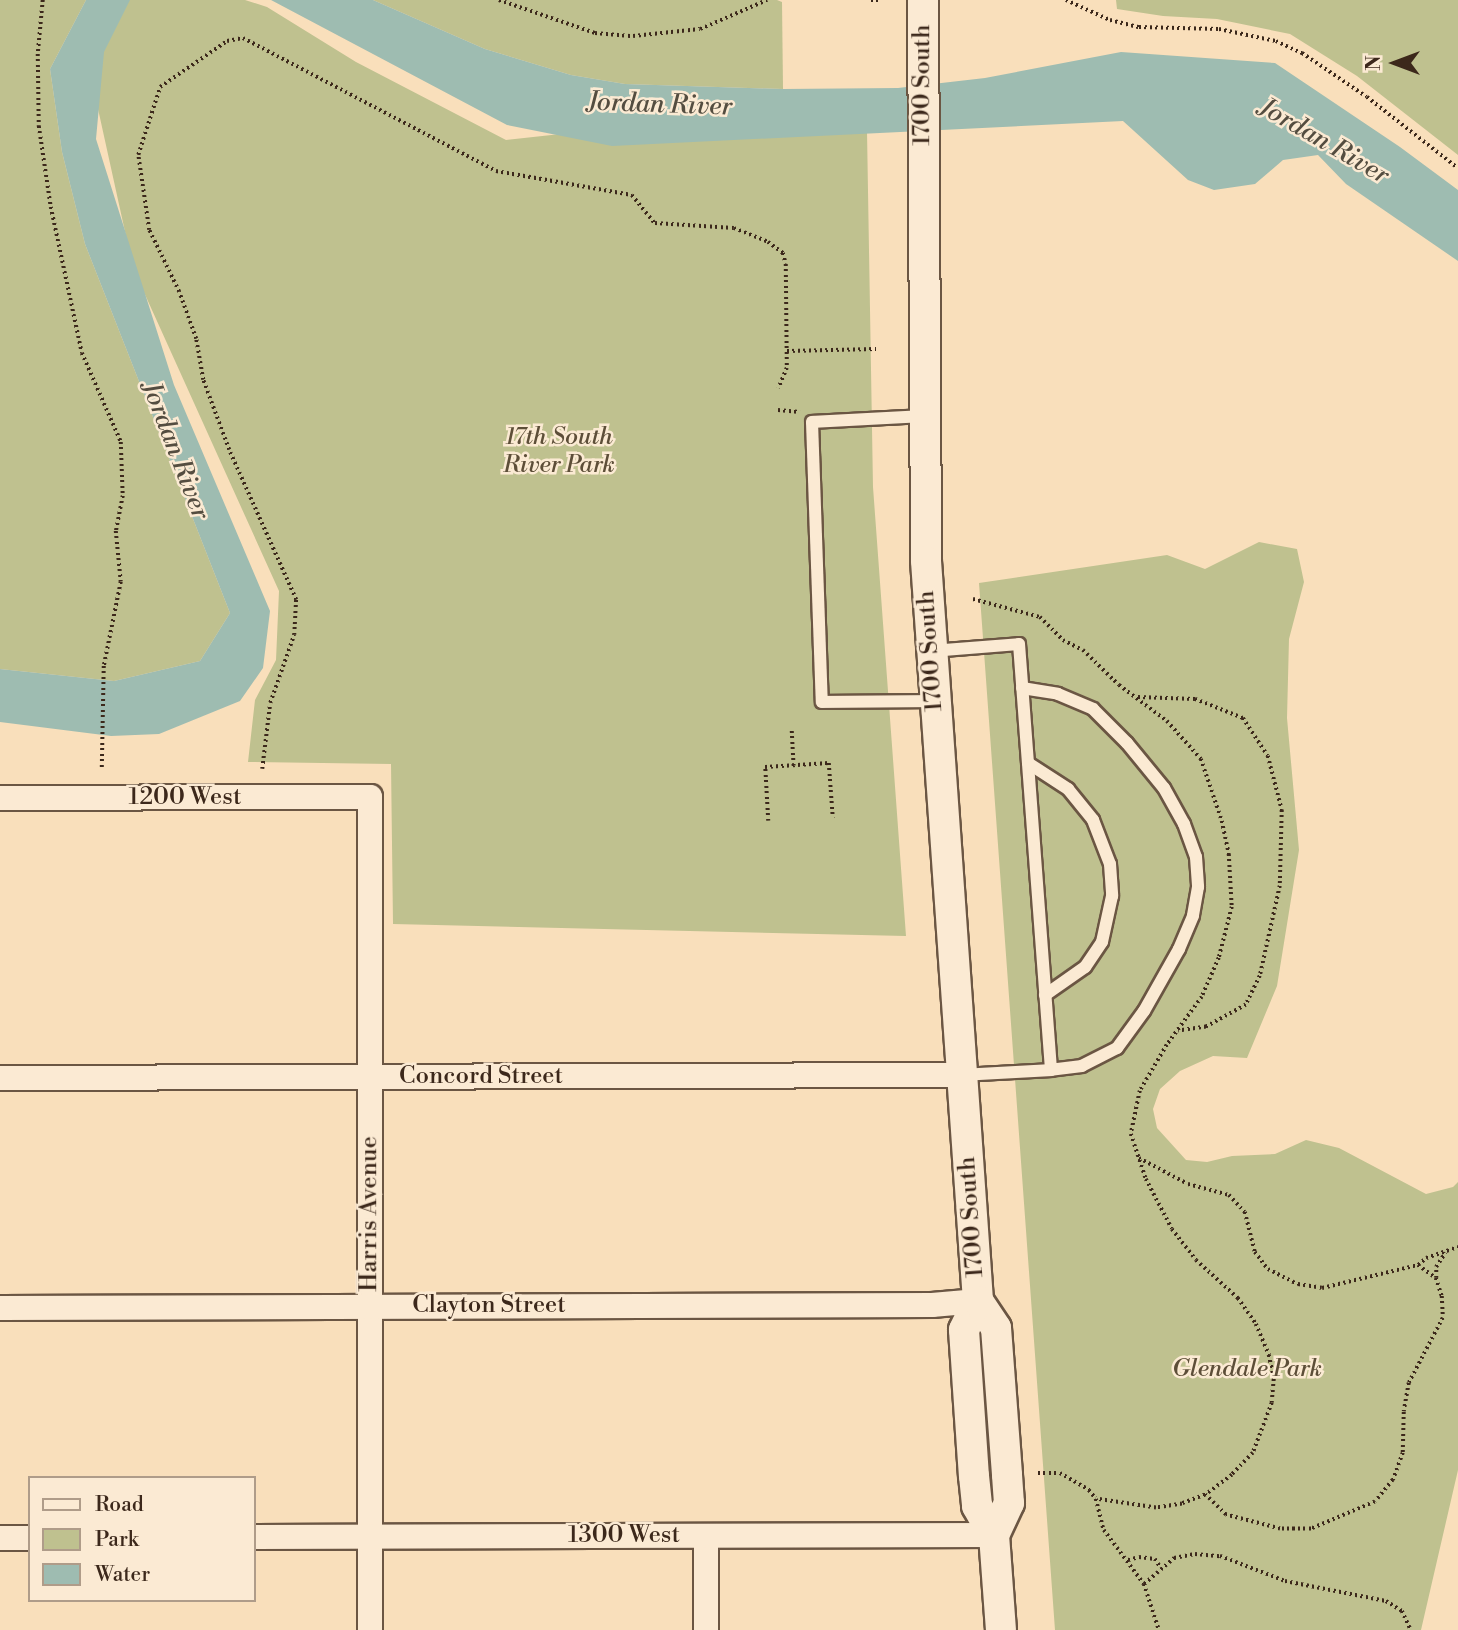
<!DOCTYPE html>
<style>
body{margin:0}
#map{position:relative;width:1458px;height:1630px;overflow:hidden;background:#f9dfbb;font-family:"Libre Bodoni",serif}
div>[style]{position:absolute}
.green>*{inset:0;background:#bfc18f}
.water>*{inset:0;background:#9ebcb1}
.path>*{height:3.5px;margin-top:-1.75px;transform-origin:0;background:repeating-linear-gradient(90deg,#3c281b 0 2px,transparent 0 5.5px)}
.roads{filter:drop-shadow(2px 0 #6b5643) drop-shadow(-2px 0 #6b5643) drop-shadow(0 2px #6b5643) drop-shadow(0 -2px #6b5643)}
.service>*{height:12px;margin:-6px;padding:0 6px;transform-origin:6px;border-radius:6px;background:#fbead3}
.minor>*{height:24px;margin:-12px;padding:0 12px;transform-origin:12px;border-radius:12px;background:#fbead3}
.tertiary>*{height:30px;margin:-15px;padding:0 15px;transform-origin:15px;border-radius:15px;background:#fbead3}
span{translate:-50% -50%;white-space:nowrap;text-align:center;line-height:1.15;-webkit-text-stroke:5px #fbead3;paint-order:stroke}
.street-label{font-size:24px;color:#3c281b}
.park-label{font-size:24px;color:#5d4e38;font-style:italic}
.water-label{font-size:26px;color:#544d40;font-style:italic}
.legend{position:absolute;left:28px;top:1476px;width:228px;height:126px;box-sizing:border-box;background:#fbead3;border:2px solid #af9c89;margin:0;padding:9px 12px;list-style:none;font-size:21px;color:#3c281b}
.legend li{display:flex;align-items:center;gap:14px;height:35px}
.legend b{width:35px;border:2px solid #af9c89}
.north{position:absolute;left:1360px;top:28px;width:70px;height:70px;-webkit-text-stroke:5px #fbead3;paint-order:stroke;rotate:270deg;font-size:19px;font-weight:700;line-height:28px;text-align:center;color:#3c281b}
.north::after{content:'';display:block;margin:auto;width:24px;height:32px;background:#3c281b;clip-path:polygon(50% 0,100% 100%,50% 72%,0 100%)}
</style>
<div id="map">
<div class="green">
<i style="clip-path:polygon(0 0,86px 0,50px 69px,62px 152px,85px 244px,230px 613px,200px 661px,114px 681px,0 669px)"></i>
<i style="clip-path:polygon(128px 0,245px 0,267px 7px,356px 62px,506px 140px,588px 131px,867px 131px,873px 487px,906px 936px,393px 924px,391px 764px,248px 762px,255px 700px,276px 660px,279px 591px,133px 268px,91px 77px)"></i>
<i style="clip-path:polygon(373px 0,777px 0,782px 2px,783px 89px,625px 84px,571px 75px,485px 49px)"></i>
<i style="clip-path:polygon(1116px 0,1458px 0,1458px 155px,1357px 76px,1290px 34px,1217px 19px,1163px 16px,1117px 9px)"></i>
<i style="clip-path:polygon(1259px 542px,1297px 549px,1304px 582px,1289px 639px,1287px 718px,1299px 850px,1277px 986px,1247px 1058px,1213px 1056px,1180px 1071px,1160px 1089px,1153px 1109px,1157px 1128px,1186px 1160px,1207px 1162px,1232px 1156px,1275px 1154px,1306px 1140px,1339px 1148px,1426px 1194px,1453px 1187px,1458px 1182px,1458px 1470px,1421px 1630px,1055px 1630px,979px 583px,1167px 555px,1205px 569px)"></i>
</div>
<div class="water">
<i style="clip-path:polygon(86px 0,130px 0,104px 52px,96px 139px,174px 385px,270px 611px,263px 668px,240px 701px,159px 734px,111px 736px,0 722px,0 669px,114px 681px,200px 661px,230px 613px,85px 244px,62px 152px,50px 69px)"></i>
<i style="clip-path:polygon(271px 0,373px 0,485px 49px,571px 75px,625px 84px,783px 89px,898px 88px,985px 78px,1121px 52px,1275px 63px,1400px 147px,1458px 190px,1458px 261px,1346px 184px,1318px 155px,1283px 160px,1255px 184px,1214px 190px,1188px 180px,1123px 121px,612px 146px,507px 125px)"></i>
</div>
<div class="path">
<i style="left:43px;top:0;width:54px;rotate:95.3deg"></i>
<i style="left:38px;top:54px;width:72px;rotate:89.2deg"></i>
<i style="left:39px;top:126px;width:82px;rotate:81.6deg"></i>
<i style="left:51px;top:207px;width:149px;rotate:78deg"></i>
<i style="left:82px;top:353px;width:97px;rotate:66.3deg"></i>
<i style="left:121px;top:442px;width:54px;rotate:87.9deg"></i>
<i style="left:123px;top:496px;width:36px;rotate:101deg"></i>
<i style="left:116px;top:531px;width:51px;rotate:84.4deg"></i>
<i style="left:121px;top:582px;width:86px;rotate:101.4deg"></i>
<i style="left:104px;top:666px;width:103px;rotate:91.1deg"></i>
<i style="left:499px;top:0;width:102px;rotate:19deg"></i>
<i style="left:595px;top:33px;width:38px;rotate:5deg"></i>
<i style="left:633px;top:36px;width:67px;rotate:-6deg"></i>
<i style="left:700px;top:29px;width:73px;rotate:-23.4deg"></i>
<i style="left:871px;top:0;width:8px"></i>
<i style="left:1066px;top:0;width:48px;rotate:24.4deg"></i>
<i style="left:1110px;top:20px;width:30px;rotate:14deg"></i>
<i style="left:1139px;top:27px;width:80px;rotate:1.4deg"></i>
<i style="left:1219px;top:29px;width:58px;rotate:11.9deg"></i>
<i style="left:1276px;top:41px;width:29px;rotate:25deg"></i>
<i style="left:1302px;top:53px;width:78px;rotate:34.1deg"></i>
<i style="left:1367px;top:97px;width:115px;rotate:38deg"></i>
<i style="left:787px;top:351px;width:89px;rotate:-1.3deg"></i>
<i style="left:778px;top:410px;width:22px;rotate:5deg"></i>
<i style="left:973px;top:599px;width:69px;rotate:15deg"></i>
<i style="left:1040px;top:617px;width:33px;rotate:45deg"></i>
<i style="left:1063px;top:640px;width:22px;rotate:27deg"></i>
<i style="left:1083px;top:650px;width:50px;rotate:44.2deg"></i>
<i style="left:1119px;top:685px;width:60px;rotate:36.9deg"></i>
<i style="left:1167px;top:721px;width:51px;rotate:48.2deg"></i>
<i style="left:1201px;top:759px;width:65px;rotate:71.3deg"></i>
<i style="left:1222px;top:821px;width:34px;rotate:78deg"></i>
<i style="left:1229px;top:854px;width:53px;rotate:86.8deg"></i>
<i style="left:1232px;top:907px;width:53px;rotate:104.3deg"></i>
<i style="left:1219px;top:958px;width:43px;rotate:113.6deg"></i>
<i style="left:1202px;top:997px;width:59px;rotate:126.1deg"></i>
<i style="left:1167px;top:1045px;width:53px;rotate:120.4deg"></i>
<i style="left:1140px;top:1091px;width:44px;rotate:101.8deg"></i>
<i style="left:1131px;top:1134px;width:47px;rotate:71.6deg"></i>
<i style="left:1146px;top:1179px;width:56px;rotate:62.5deg"></i>
<i style="left:1172px;top:1229px;width:39px;rotate:52deg"></i>
<i style="left:1196px;top:1260px;width:57px;rotate:42.1deg"></i>
<i style="left:1238px;top:1298px;width:32px;rotate:55deg"></i>
<i style="left:1256px;top:1324px;width:34px;rotate:67deg"></i>
<i style="left:1269px;top:1355px;width:25px;rotate:78deg"></i>
<i style="left:1274px;top:1379px;width:24px;rotate:95deg"></i>
<i style="left:1272px;top:1403px;width:53px;rotate:110.8deg"></i>
<i style="left:1253px;top:1453px;width:30px;rotate:134deg"></i>
<i style="left:1232px;top:1475px;width:34px;rotate:143deg"></i>
<i style="left:1205px;top:1495px;width:25px;rotate:159deg"></i>
<i style="left:1182px;top:1504px;width:26px;rotate:171deg"></i>
<i style="left:1156px;top:1508px;width:61px;rotate:-171.5deg"></i>
<i style="left:1138px;top:697px;width:57px;rotate:2deg"></i>
<i style="left:1195px;top:699px;width:52px;rotate:21.6deg"></i>
<i style="left:1243px;top:718px;width:45px;rotate:56.7deg"></i>
<i style="left:1268px;top:756px;width:56px;rotate:75.5deg"></i>
<i style="left:1282px;top:810px;width:76px;rotate:91.5deg"></i>
<i style="left:1280px;top:886px;width:92px;rotate:102.5deg"></i>
<i style="left:1260px;top:976px;width:32px;rotate:116deg"></i>
<i style="left:1246px;top:1005px;width:46px;rotate:151.2deg"></i>
<i style="left:1206px;top:1027px;width:28px;rotate:172deg"></i>
<i style="left:792px;top:731px;width:35px;rotate:87deg"></i>
<i style="left:262px;top:769px;width:66px;rotate:-83.1deg"></i>
<i style="left:270px;top:703px;width:72px;rotate:-70.6deg"></i>
<i style="left:294px;top:635px;width:35px;rotate:-87deg"></i>
<i style="left:296px;top:600px;width:164px;rotate:-114.1deg"></i>
<i style="left:229px;top:450px;width:75px;rotate:-110.4deg"></i>
<i style="left:203px;top:380px;width:42px;rotate:-99.7deg"></i>
<i style="left:196px;top:339px;width:50px;rotate:-109.9deg"></i>
<i style="left:179px;top:292px;width:69px;rotate:-115.8deg"></i>
<i style="left:149px;top:230px;width:76px;rotate:-98.3deg"></i>
<i style="left:138px;top:155px;width:71px;rotate:-72.1deg"></i>
<i style="left:160px;top:87px;width:81px;rotate:-34.5deg"></i>
<i style="left:227px;top:41px;width:16px;rotate:-11deg"></i>
<i style="left:243px;top:38px;width:286px;rotate:27.7deg"></i>
<i style="left:496px;top:171px;width:138px;rotate:10deg"></i>
<i style="left:632px;top:195px;width:36px;rotate:51deg"></i>
<i style="left:655px;top:223px;width:79px;rotate:3.6deg"></i>
<i style="left:734px;top:228px;width:37px;rotate:22deg"></i>
<i style="left:768px;top:242px;width:19px;rotate:36deg"></i>
<i style="left:783px;top:253px;width:11px;rotate:75deg"></i>
<i style="left:786px;top:264px;width:104px;rotate:89.4deg"></i>
<i style="left:787px;top:368px;width:22px;rotate:112deg"></i>
<i style="left:768px;top:821px;width:54px;rotate:-93.2deg"></i>
<i style="left:765px;top:767px;width:64px;rotate:-3.6deg"></i>
<i style="left:829px;top:763px;width:55px;rotate:85.8deg"></i>
<i style="left:1139px;top:1158px;width:55px;rotate:28deg"></i>
<i style="left:1188px;top:1184px;width:42px;rotate:15deg"></i>
<i style="left:1229px;top:1195px;width:23px;rotate:47deg"></i>
<i style="left:1245px;top:1212px;width:41px;rotate:76deg"></i>
<i style="left:1255px;top:1252px;width:21px;rotate:53deg"></i>
<i style="left:1268px;top:1269px;width:34px;rotate:27deg"></i>
<i style="left:1298px;top:1284px;width:24px;rotate:9deg"></i>
<i style="left:1322px;top:1288px;width:99px;rotate:-13.5deg"></i>
<i style="left:1418px;top:1265px;width:22px;rotate:36deg"></i>
<i style="left:1436px;top:1278px;width:19px;rotate:72deg"></i>
<i style="left:1442px;top:1296px;width:22px;rotate:87deg"></i>
<i style="left:1443px;top:1318px;width:73px;rotate:117.6deg"></i>
<i style="left:1409px;top:1383px;width:29px;rotate:100deg"></i>
<i style="left:1404px;top:1412px;width:41px;rotate:91.4deg"></i>
<i style="left:1403px;top:1453px;width:29px;rotate:110deg"></i>
<i style="left:1393px;top:1480px;width:28px;rotate:129deg"></i>
<i style="left:1375px;top:1502px;width:69px;rotate:157.1deg"></i>
<i style="left:1311px;top:1529px;width:31px;rotate:180deg"></i>
<i style="left:1280px;top:1529px;width:56px;rotate:-165.5deg"></i>
<i style="left:1226px;top:1515px;width:29px;rotate:-136deg"></i>
<i style="left:1418px;top:1265px;width:11px;rotate:-41deg"></i>
<i style="left:1426px;top:1258px;width:34px;rotate:-19deg"></i>
<i style="left:1436px;top:1278px;width:11px;rotate:-90deg"></i>
<i style="left:1436px;top:1267px;width:17px;rotate:-57deg"></i>
<i style="left:1038px;top:1473px;width:22px"></i>
<i style="left:1060px;top:1473px;width:34px;rotate:30deg"></i>
<i style="left:1089px;top:1490px;width:11px;rotate:52deg"></i>
<i style="left:1096px;top:1499px;width:32px;rotate:76deg"></i>
<i style="left:1104px;top:1530px;width:67px;rotate:53.5deg"></i>
<i style="left:1144px;top:1584px;width:48px;rotate:71.9deg"></i>
<i style="left:1128px;top:1560px;width:11px;rotate:-15deg"></i>
<i style="left:1139px;top:1557px;width:16px;rotate:7deg"></i>
<i style="left:1155px;top:1559px;width:11px;rotate:56deg"></i>
<i style="left:1144px;top:1584px;width:40px;rotate:-41deg"></i>
<i style="left:1174px;top:1558px;width:21px;rotate:-11deg"></i>
<i style="left:1195px;top:1554px;width:25px;rotate:5deg"></i>
<i style="left:1220px;top:1556px;width:70px;rotate:21deg"></i>
<i style="left:1285px;top:1581px;width:103px;rotate:11.2deg"></i>
<i style="left:1386px;top:1601px;width:19px;rotate:32deg"></i>
<i style="left:1402px;top:1611px;width:21px;rotate:65deg"></i>
</div>
<div class="roads">
<div class="service">
<i style="left:923px;top:416px;width:111px;rotate:176.9deg"></i>
<i style="left:812px;top:422px;width:280px;rotate:88deg"></i>
<i style="left:822px;top:702px;width:112px;rotate:-0.5deg"></i>
<i style="left:931px;top:651px;width:88px;rotate:-4.5deg"></i>
<i style="left:1019px;top:644px;width:427px;rotate:85.7deg"></i>
<i style="left:1051px;top:1070px;width:89px;rotate:176.8deg"></i>
<i style="left:1022px;top:688px;width:36px;rotate:9deg"></i>
<i style="left:1058px;top:694px;width:38px;rotate:23deg"></i>
<i style="left:1093px;top:709px;width:48px;rotate:45deg"></i>
<i style="left:1127px;top:743px;width:58px;rotate:50.6deg"></i>
<i style="left:1164px;top:788px;width:41px;rotate:60.9deg"></i>
<i style="left:1184px;top:824px;width:35px;rotate:70deg"></i>
<i style="left:1196px;top:857px;width:30px;rotate:86deg"></i>
<i style="left:1198px;top:887px;width:29px;rotate:100deg"></i>
<i style="left:1193px;top:916px;width:36px;rotate:113deg"></i>
<i style="left:1179px;top:949px;width:71px;rotate:119.4deg"></i>
<i style="left:1144px;top:1011px;width:46px;rotate:126.1deg"></i>
<i style="left:1117px;top:1048px;width:39px;rotate:153deg"></i>
<i style="left:1082px;top:1066px;width:31px;rotate:173deg"></i>
<i style="left:1028px;top:763px;width:48px;rotate:33deg"></i>
<i style="left:1068px;top:789px;width:40px;rotate:51deg"></i>
<i style="left:1093px;top:820px;width:47px;rotate:68.9deg"></i>
<i style="left:1110px;top:864px;width:32px;rotate:86deg"></i>
<i style="left:1112px;top:896px;width:47px;rotate:102.3deg"></i>
<i style="left:1102px;top:942px;width:30px;rotate:124deg"></i>
<i style="left:1085px;top:967px;width:49px;rotate:145deg"></i>
</div>
<div class="minor">
<i style="left:0;top:798px;width:370px;rotate:-0.2deg"></i>
<i style="left:370px;top:797px;width:833px;rotate:90deg"></i>
<i style="left:0;top:1078px;width:962px;rotate:-0.18deg"></i>
<i style="left:0;top:1308px;width:932px;rotate:-0.18deg"></i>
<i style="left:932px;top:1305px;width:46px;rotate:-5deg"></i>
<i style="left:706px;top:1536px;width:94px;rotate:90deg"></i>
<i style="left:254px;top:1537px;width:740px;rotate:-0.15deg"></i>
<i style="left:0;top:1538px;width:30px"></i>
</div>
<div class="tertiary">
<i style="left:923px;top:0;width:561px;rotate:89.69deg"></i>
<i style="left:926px;top:561px;width:742px;rotate:85.98deg"></i>
<i style="left:978px;top:1301px;width:32px;rotate:116deg"></i>
<i style="left:964px;top:1330px;width:146px;rotate:86.1deg"></i>
<i style="left:974px;top:1476px;width:30px;rotate:84deg"></i>
<i style="left:977px;top:1506px;width:34px;rotate:60deg"></i>
<i style="left:994px;top:1535px;width:95px;rotate:85.8deg"></i>
<i style="left:978px;top:1301px;width:32px;rotate:56deg"></i>
<i style="left:996px;top:1328px;width:147px;rotate:85.7deg"></i>
<i style="left:1007px;top:1475px;width:28px;rotate:86deg"></i>
<i style="left:1009px;top:1503px;width:35px;rotate:115deg"></i>
</div>
</div>
<div class="street-label">
<span style="left:923px;top:85px;rotate:-90deg">1700 South</span>
<span style="left:931px;top:651px;rotate:-94deg">1700 South</span>
<span style="left:185px;top:798px">1200 West</span>
<span style="left:481px;top:1077px">Concord Street</span>
<span style="left:370px;top:1214px;rotate:-90deg">Harris Avenue</span>
<span style="left:972px;top:1217px;rotate:-94deg">1700 South</span>
<span style="left:489px;top:1306px">Clayton Street</span>
<span style="left:624px;top:1536px">1300 West</span>
</div>
<div class="park-label">
<span style="left:559px;top:452px">17th South<br>River Park</span>
<span style="left:1247px;top:1370px">Glendale Park</span>
</div>
<div class="water-label">
<span style="left:660px;top:105px;rotate:2deg">Jordan River</span>
<span style="left:1324px;top:142px;rotate:30deg">Jordan River</span>
<span style="left:175px;top:451px;rotate:69deg">Jordan River</span>
</div>
<ul class="legend">
<li><b style="height:9px;background:#fbead3"></b>Road</li>
<li><b style="height:19px;background:#bfc18f"></b>Park</li>
<li><b style="height:19px;background:#9ebcb1"></b>Water</li>
</ul>
<div class="north">N</div>
</div>
